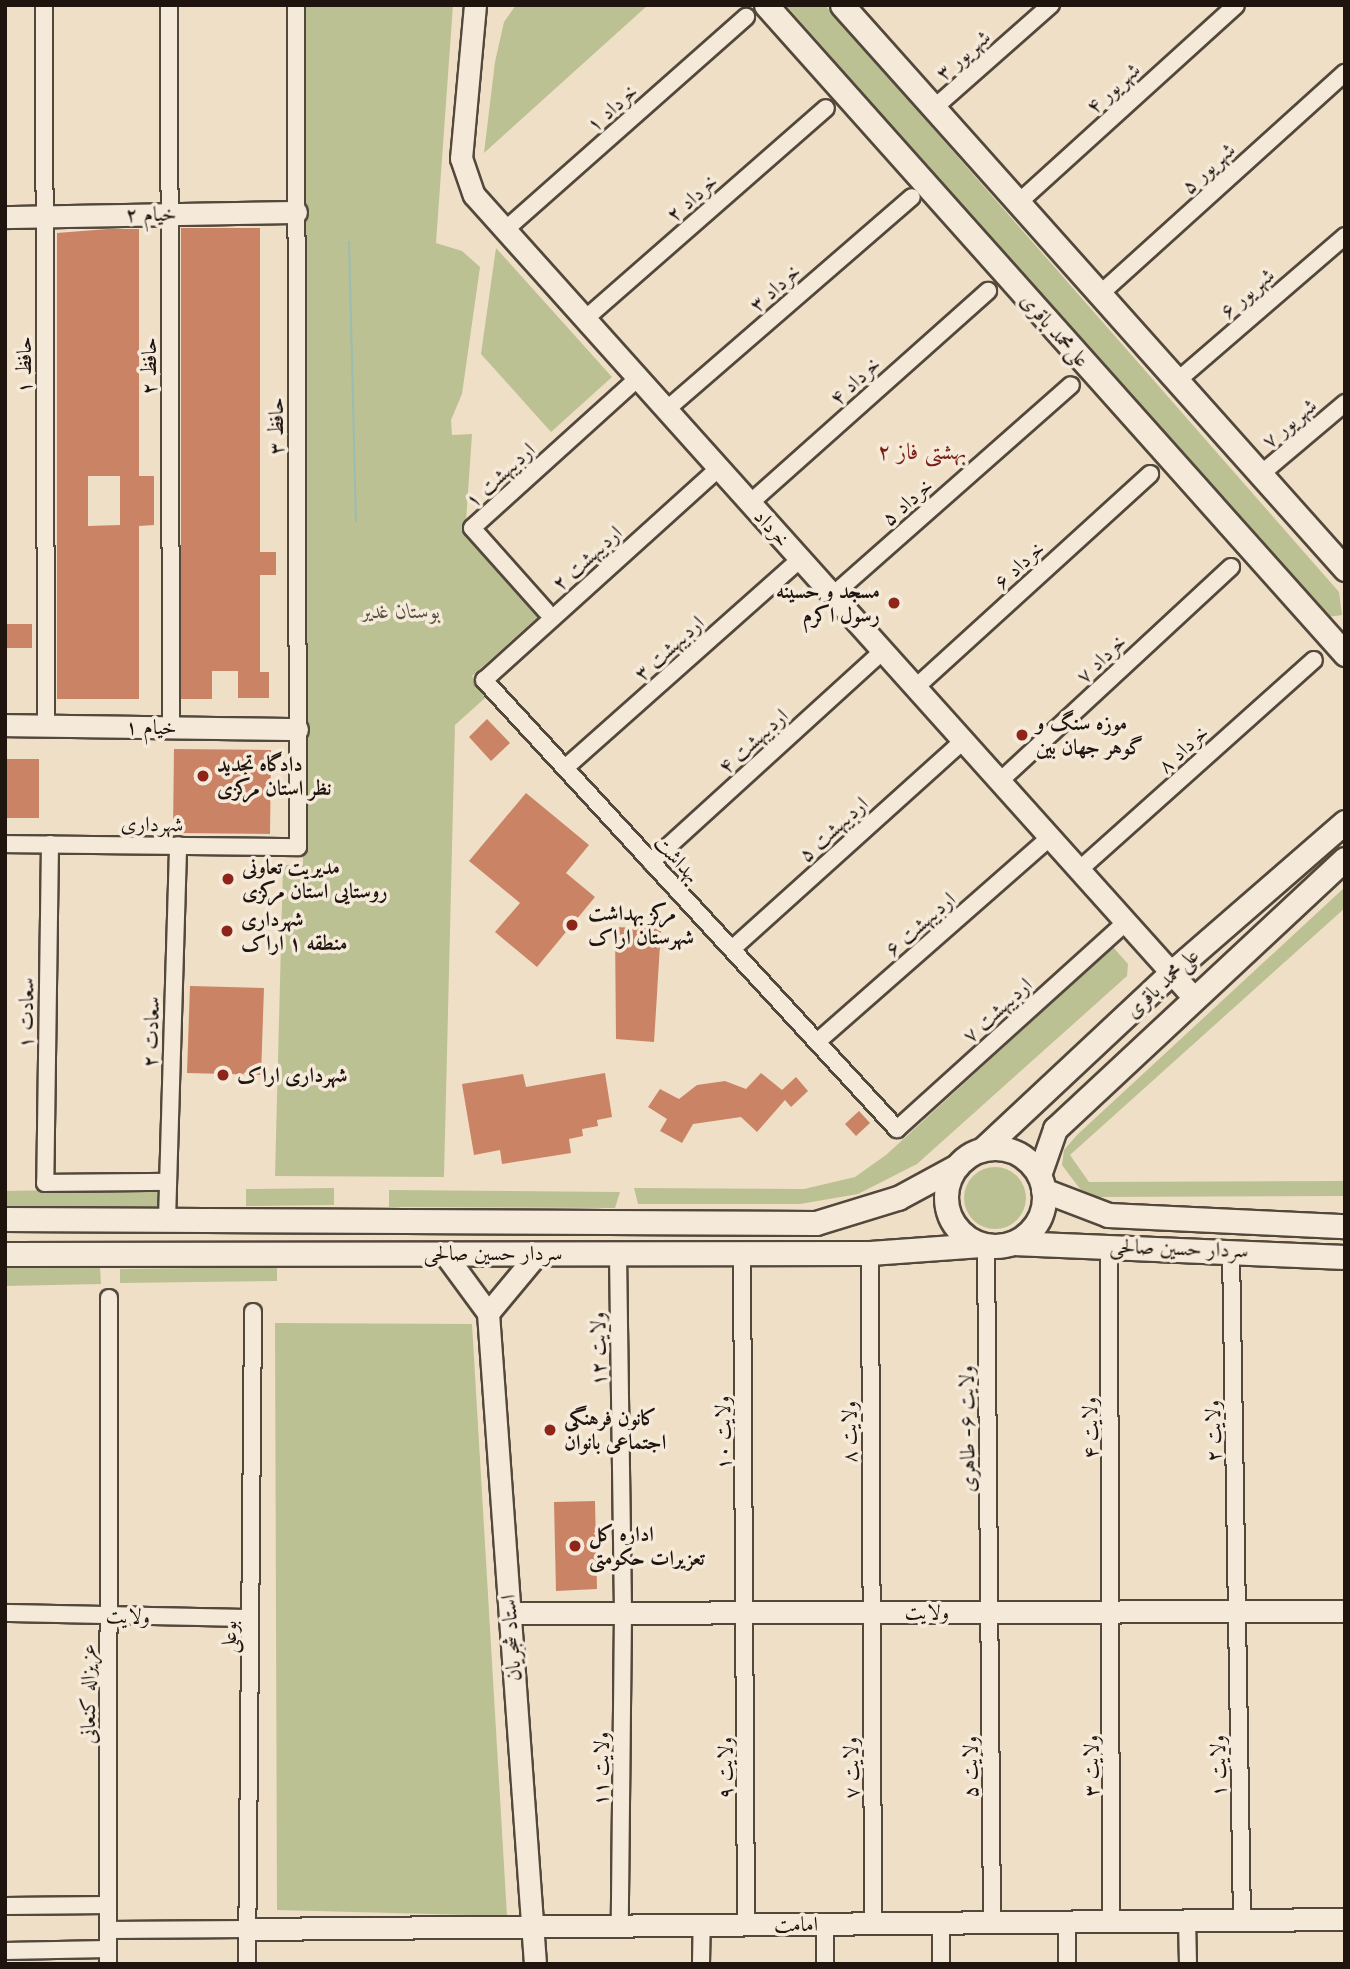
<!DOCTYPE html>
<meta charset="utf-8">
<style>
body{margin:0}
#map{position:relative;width:1350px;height:1969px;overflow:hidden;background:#efdfc6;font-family:"Libre Caslon Text",Amiri,serif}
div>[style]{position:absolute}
.green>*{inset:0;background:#bcc193}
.round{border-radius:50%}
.water>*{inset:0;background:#9abdb2}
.building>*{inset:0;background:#ca8364}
.roads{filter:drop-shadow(2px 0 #53483c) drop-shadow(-2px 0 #53483c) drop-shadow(0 2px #53483c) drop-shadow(0 -2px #53483c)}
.minor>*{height:16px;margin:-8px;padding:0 8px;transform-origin:8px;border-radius:8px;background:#f5eada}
.tertiary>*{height:21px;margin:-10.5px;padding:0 10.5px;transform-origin:10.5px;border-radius:10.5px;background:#f5eada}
.secondary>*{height:23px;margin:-11.5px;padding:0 11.5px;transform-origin:11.5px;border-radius:11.5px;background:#f5eada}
.secondary>.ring{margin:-11.5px;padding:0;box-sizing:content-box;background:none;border:23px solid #f5eada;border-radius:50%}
.dots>*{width:19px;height:19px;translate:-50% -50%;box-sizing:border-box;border:4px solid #f5eada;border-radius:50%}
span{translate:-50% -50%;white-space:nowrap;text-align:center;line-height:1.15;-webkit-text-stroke:7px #f5eada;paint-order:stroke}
.street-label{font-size:21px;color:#1f150e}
.poi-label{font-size:21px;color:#1f150e;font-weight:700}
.right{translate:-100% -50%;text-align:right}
.left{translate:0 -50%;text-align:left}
.park-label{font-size:21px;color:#56513d;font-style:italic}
.neighbourhood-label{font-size:23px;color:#7a1f14}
.frame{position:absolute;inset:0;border:7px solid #1f150e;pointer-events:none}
</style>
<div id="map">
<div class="green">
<i style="clip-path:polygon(303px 5px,453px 5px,436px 243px,462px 251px,480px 267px,462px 394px,451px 420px,452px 435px,472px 434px,465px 536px,539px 616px,472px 676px,485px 698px,455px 725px,444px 1177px,275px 1176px,283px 865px,303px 865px)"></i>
<i style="clip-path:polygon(516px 5px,648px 5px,484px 153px,495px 62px,504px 22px)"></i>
<i style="clip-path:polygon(786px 5px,825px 5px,1339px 592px,1342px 615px,1320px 618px)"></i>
<i style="clip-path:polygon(496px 248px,612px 377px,551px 432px,481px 354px)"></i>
<i style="clip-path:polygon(1345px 887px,1345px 908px,1070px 1155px,1089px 1182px,1345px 1181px,1345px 1196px,1098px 1197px,1080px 1189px,1062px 1165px,1064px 1150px,1077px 1135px)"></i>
<i style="clip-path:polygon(1113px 947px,1128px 964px,1127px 976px,917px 1164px,858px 1194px,800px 1204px,638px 1204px,634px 1188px,804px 1189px,855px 1177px,886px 1155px)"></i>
<i class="round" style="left:964px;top:1167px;width:62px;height:62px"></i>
<i style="clip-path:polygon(162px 1188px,161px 1208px,5px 1207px,5px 1191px)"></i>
<i style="clip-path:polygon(334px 1188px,334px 1205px,246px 1206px,246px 1189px)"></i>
<i style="clip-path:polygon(389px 1190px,620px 1192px,615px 1208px,389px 1207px)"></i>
<i style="clip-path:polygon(5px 1267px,100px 1267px,101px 1284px,5px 1286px)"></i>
<i style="clip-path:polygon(277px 1267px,277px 1281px,120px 1283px,120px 1269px)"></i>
<i style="clip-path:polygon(275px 1323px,472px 1324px,507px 1916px,277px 1910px)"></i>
</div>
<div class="water">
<i style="clip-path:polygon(348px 241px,350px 241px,357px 522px,355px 522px)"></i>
</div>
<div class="building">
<i style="clip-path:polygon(181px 228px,260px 228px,260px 552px,276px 552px,276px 575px,260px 575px,260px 672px,269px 672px,269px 698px,238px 698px,238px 671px,212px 671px,212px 699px,181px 699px)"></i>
<i style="clip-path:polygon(evenodd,108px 229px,139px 229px,139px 476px,154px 476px,154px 525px,139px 526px,139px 699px,57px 699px,57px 233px,108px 229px,88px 476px,120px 476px,120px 525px,88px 526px,88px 476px)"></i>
<i style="clip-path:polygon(5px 624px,32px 624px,32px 648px,5px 648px)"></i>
<i style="clip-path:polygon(487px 719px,510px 743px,491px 761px,469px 737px)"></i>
<i style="clip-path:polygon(174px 749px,271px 750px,270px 834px,173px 833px)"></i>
<i style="clip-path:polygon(5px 759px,39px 759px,39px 818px,5px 818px)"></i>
<i style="clip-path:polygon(526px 793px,589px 845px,566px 873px,595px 897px,537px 967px,495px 932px,520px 903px,469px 861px)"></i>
<i style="clip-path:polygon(615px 927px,661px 929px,654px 1042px,616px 1039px)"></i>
<i style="clip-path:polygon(190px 986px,264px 988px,261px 1075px,187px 1073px)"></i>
<i style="clip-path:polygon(605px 1073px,612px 1117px,597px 1120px,598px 1126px,582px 1129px,583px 1136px,569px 1139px,571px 1153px,502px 1164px,500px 1150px,474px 1155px,462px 1084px,523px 1074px,526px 1087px)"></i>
<i style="clip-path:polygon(761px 1073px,782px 1090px,796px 1077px,808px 1091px,791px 1107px,785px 1100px,757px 1132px,741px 1117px,693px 1124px,682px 1143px,660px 1131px,667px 1119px,648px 1107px,660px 1089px,679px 1099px,697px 1085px,725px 1081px,746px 1089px)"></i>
<i style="clip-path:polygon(859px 1111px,870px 1123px,856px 1136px,845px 1124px)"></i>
<i style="clip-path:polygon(595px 1501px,597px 1589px,556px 1591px,554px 1502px)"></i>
</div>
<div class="roads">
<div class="minor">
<i style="left:44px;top:5px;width:720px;rotate:89.84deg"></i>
<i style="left:169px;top:5px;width:722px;rotate:89.84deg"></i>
<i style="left:934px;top:108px;width:156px;rotate:-41.4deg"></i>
<i style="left:1018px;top:203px;width:294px;rotate:-42.2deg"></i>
<i style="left:505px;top:230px;width:322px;rotate:-41.5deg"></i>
<i style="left:1100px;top:294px;width:330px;rotate:-42.1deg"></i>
<i style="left:585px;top:319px;width:320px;rotate:-41.2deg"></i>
<i style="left:1177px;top:381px;width:222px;rotate:-40.8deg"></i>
<i style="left:666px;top:410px;width:325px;rotate:-40.9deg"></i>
<i style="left:719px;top:468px;width:316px;rotate:137.9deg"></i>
<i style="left:484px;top:680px;width:610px;rotate:47.39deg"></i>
<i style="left:897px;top:1129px;width:309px;rotate:-42.1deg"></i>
<i style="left:1261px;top:474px;width:110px;rotate:-40.2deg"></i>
<i style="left:750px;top:503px;width:319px;rotate:-41.7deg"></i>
<i style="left:833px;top:595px;width:317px;rotate:-41.4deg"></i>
<i style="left:546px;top:611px;width:111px;rotate:-131.7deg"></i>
<i style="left:472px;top:528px;width:224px;rotate:-42.1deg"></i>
<i style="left:915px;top:688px;width:318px;rotate:-42.3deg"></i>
<i style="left:565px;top:768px;width:314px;rotate:-41.6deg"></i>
<i style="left:1000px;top:781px;width:315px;rotate:-42.8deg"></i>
<i style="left:5px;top:844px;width:293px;rotate:0.6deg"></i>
<i style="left:298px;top:847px;width:842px;rotate:-90.14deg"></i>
<i style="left:50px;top:844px;width:339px;rotate:90.8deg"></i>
<i style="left:45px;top:1183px;width:123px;rotate:-0.5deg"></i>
<i style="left:651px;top:862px;width:314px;rotate:-42.3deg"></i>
<i style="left:1079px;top:870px;width:315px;rotate:-41.8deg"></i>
<i style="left:732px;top:949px;width:311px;rotate:-42deg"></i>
<i style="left:817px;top:1042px;width:310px;rotate:-41.3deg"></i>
<i style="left:167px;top:1220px;width:375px;rotate:-88.3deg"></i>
<i style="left:1109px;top:1245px;width:676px;rotate:89.83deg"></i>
<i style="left:986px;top:1246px;width:676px;rotate:89.49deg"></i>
<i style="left:1231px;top:1250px;width:670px;rotate:89.06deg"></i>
<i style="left:618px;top:1253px;width:360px;rotate:89.2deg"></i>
<i style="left:623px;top:1613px;width:312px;rotate:90.6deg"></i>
<i style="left:742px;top:1253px;width:671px;rotate:89.66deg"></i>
<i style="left:870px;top:1253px;width:670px;rotate:89.74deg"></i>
<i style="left:5px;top:1613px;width:245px;rotate:1.2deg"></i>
<i style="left:5px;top:1906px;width:103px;rotate:-0.6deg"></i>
<i style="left:1187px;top:1920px;width:44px;rotate:88.7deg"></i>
<i style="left:1067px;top:1921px;width:43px;rotate:90deg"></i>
<i style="left:941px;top:1923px;width:41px;rotate:90deg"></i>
<i style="left:108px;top:1930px;width:139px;rotate:-0.4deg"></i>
<i style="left:5px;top:1951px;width:103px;rotate:-1.1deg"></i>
<i style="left:108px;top:1964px;width:666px;rotate:-89.91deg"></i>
<i style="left:247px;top:1964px;width:652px;rotate:-89.47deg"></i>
<i style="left:701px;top:1964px;width:39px;rotate:-89deg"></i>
<i style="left:825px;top:1964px;width:40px;rotate:-90deg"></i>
</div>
<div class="tertiary">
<i style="left:475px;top:5px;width:154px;rotate:95.2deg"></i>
<i style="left:461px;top:158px;width:39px;rotate:71deg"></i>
<i style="left:474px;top:195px;width:1080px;rotate:48.12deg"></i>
<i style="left:5px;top:217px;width:291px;rotate:-1deg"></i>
<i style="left:5px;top:725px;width:292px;rotate:0.8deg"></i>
<i style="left:444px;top:1253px;width:74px;rotate:53.7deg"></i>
<i style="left:488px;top:1313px;width:653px;rotate:85.87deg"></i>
<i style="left:488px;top:1313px;width:78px;rotate:-50.2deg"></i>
<i style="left:510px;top:1613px;width:835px;rotate:-0.14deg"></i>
<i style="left:247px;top:1929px;width:1098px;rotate:-0.52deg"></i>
</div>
<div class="secondary">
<i style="left:766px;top:5px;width:870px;rotate:48.26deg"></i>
<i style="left:842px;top:5px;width:756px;rotate:48.27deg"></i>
<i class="ring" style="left:946px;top:1148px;width:75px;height:75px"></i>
<i style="left:983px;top:1149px;width:258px;rotate:-43.1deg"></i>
<i style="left:1171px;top:973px;width:230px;rotate:-41deg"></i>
<i style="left:1039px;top:1175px;width:49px;rotate:-70.8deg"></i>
<i style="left:1055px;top:1129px;width:396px;rotate:-43deg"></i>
<i style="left:1043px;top:1190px;width:70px;rotate:21deg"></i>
<i style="left:1108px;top:1215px;width:237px;rotate:2.7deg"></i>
<i style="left:5px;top:1219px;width:811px;rotate:0.28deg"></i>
<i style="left:816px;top:1223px;width:86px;rotate:-17deg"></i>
<i style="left:898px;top:1198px;width:67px;rotate:-28.5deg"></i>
<i style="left:1013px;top:1243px;width:332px;rotate:2.4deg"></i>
<i style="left:5px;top:1254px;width:865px;rotate:-0.07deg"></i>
<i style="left:870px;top:1253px;width:111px;rotate:-4.1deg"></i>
</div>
</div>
<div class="dots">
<i style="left:894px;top:603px;background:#8f2418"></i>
<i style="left:1022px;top:735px;background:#8f2418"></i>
<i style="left:203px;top:776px;background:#8f2418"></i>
<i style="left:228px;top:879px;background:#8f2418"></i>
<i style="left:572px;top:925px;background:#8f2418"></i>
<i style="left:227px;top:931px;background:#8f2418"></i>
<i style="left:223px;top:1075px;background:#8f2418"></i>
<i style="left:550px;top:1430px;background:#8f2418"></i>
<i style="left:575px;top:1546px;background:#8f2418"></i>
</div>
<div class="street-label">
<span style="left:963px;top:55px;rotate:-41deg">شهریور ۳</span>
<span style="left:1113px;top:88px;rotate:-42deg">شهریور ۴</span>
<span style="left:612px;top:108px;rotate:-41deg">خرداد ۱</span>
<span style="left:1208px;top:168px;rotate:-42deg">شهریور ۵</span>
<span style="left:692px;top:198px;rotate:-41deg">خرداد ۲</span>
<span style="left:151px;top:214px;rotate:-1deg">خیام ۲</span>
<span style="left:775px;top:288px;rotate:-41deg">خرداد ۳</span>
<span style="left:1247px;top:293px;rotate:-41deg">شهریور ۶</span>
<span style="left:1055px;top:330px;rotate:48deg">علی‌محمد باقری</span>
<span style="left:24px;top:365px;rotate:-90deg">حافظ ۱</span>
<span style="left:149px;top:366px;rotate:-90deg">حافظ ۲</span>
<span style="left:855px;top:381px;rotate:-42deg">خرداد ۴</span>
<span style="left:1289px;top:423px;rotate:-40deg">شهریور ۷</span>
<span style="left:276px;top:426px;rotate:-90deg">حافظ ۳</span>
<span style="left:500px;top:475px;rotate:-42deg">اردیبهشت ۱</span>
<span style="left:907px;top:502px;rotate:-41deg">خرداد ۵</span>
<span style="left:772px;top:528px;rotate:48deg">خرداد</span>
<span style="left:587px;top:558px;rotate:-42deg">اردیبهشت ۲</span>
<span style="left:1019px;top:565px;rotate:-42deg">خرداد ۶</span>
<span style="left:669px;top:648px;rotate:-42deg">اردیبهشت ۳</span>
<span style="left:1101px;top:659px;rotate:-43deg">خرداد ۷</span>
<span style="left:151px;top:727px;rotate:1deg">خیام ۱</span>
<span style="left:753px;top:741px;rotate:-42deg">اردیبهشت ۴</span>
<span style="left:1183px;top:749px;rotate:-42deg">خرداد ۸</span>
<span style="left:152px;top:824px;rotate:1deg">شهرداری</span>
<span style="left:833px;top:829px;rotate:-42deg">اردیبهشت ۵</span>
<span style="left:677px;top:859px;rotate:47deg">بهداشت</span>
<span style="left:920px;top:924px;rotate:-41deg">اردیبهشت ۶</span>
<span style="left:1162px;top:983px;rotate:-43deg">علی‌محمد باقری</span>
<span style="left:997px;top:1010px;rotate:-42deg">اردیبهشت ۷</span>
<span style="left:26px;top:1013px;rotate:-89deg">سعادت ۱</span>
<span style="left:151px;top:1032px;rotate:-88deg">سعادت ۲</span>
<span style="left:1179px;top:1248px;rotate:2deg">سردار حسین صالحی</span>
<span style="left:493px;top:1253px">سردار حسین صالحی</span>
<span style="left:598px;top:1349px;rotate:-91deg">ولایت ۱۲</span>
<span style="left:1090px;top:1428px;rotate:-91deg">ولایت ۴</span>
<span style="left:967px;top:1429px;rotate:-91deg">ولایت ۶- طاهری</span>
<span style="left:1213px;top:1431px;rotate:-91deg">ولایت ۲</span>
<span style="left:849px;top:1432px;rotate:-90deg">ولایت ۸</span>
<span style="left:723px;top:1433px;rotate:-91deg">ولایت ۱۰</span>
<span style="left:927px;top:1612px">ولایت</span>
<span style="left:128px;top:1616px;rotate:1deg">ولایت</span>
<span style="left:229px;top:1637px;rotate:-89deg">بوعلی</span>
<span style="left:511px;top:1638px;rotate:-94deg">استاد شجریان</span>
<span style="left:88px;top:1694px;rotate:-90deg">عزیزاله کنعانی</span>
<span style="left:1091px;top:1766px;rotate:-90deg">ولایت ۳</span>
<span style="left:1218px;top:1766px;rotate:-91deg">ولایت ۱</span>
<span style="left:970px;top:1767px;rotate:-90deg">ولایت ۵</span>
<span style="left:725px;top:1768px;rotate:-90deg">ولایت ۹</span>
<span style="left:851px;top:1768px;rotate:-91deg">ولایت ۷</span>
<span style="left:601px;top:1769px;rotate:-89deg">ولایت ۱۱</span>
<span style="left:796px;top:1924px">امامت</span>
</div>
<div class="poi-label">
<span class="right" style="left:880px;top:603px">مسجد و حسینه<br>رسول اکرم</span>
<span class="left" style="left:1036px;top:735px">موزه سنگ و<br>گوهر جهان بین</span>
<span class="left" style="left:217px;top:776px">دادگاه تجدید<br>نظر استان مرکزی</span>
<span class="left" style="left:242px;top:879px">مدیریت تعاونی<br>روستایی استان مرکزی</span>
<span class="left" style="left:588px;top:925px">مرکز بهداشت<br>شهرستان اراک</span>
<span class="left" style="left:241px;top:931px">شهرداری<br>منطقه ۱ اراک</span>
<span class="left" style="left:237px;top:1075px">شهرداری اراک</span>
<span class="left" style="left:564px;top:1430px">کانون فرهنگی<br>اجتماعی بانوان</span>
<span class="left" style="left:589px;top:1546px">اداره کل<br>تعزیرات حکومتی</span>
</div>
<div class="park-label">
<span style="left:401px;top:611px">بوستان غدیر</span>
</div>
<div class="neighbourhood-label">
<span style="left:922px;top:451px">بهشتی فاز ۲</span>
</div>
<div class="frame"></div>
</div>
